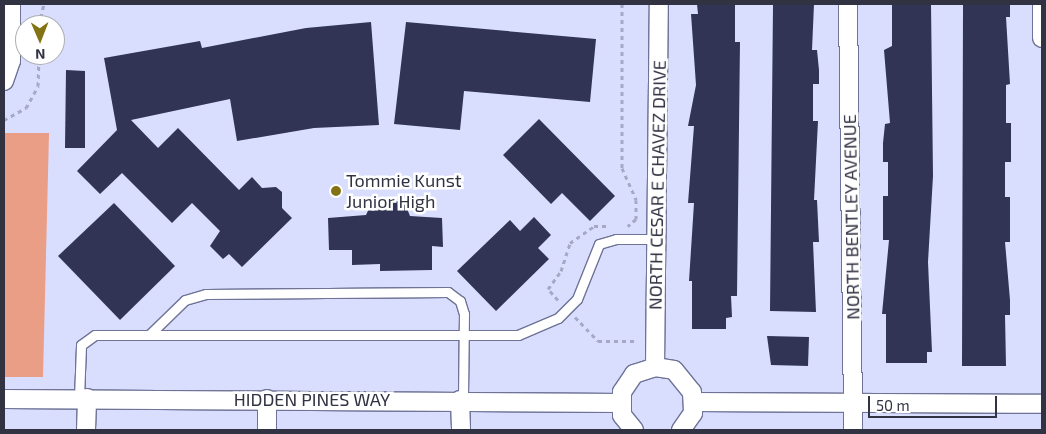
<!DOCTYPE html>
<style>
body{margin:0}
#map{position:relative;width:1046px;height:434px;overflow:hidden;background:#d9defe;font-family:"Exo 2",sans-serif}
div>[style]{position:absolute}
.green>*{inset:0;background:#ea9e86}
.building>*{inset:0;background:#313454}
.path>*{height:3px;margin-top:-1.5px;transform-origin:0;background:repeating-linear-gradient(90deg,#a5a9c4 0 4px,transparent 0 8px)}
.roads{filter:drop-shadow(1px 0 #6e7397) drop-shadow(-1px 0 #6e7397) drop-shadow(0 1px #6e7397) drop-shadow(0 -1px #6e7397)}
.service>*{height:9px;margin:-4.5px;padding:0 4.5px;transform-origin:4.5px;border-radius:4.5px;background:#fff}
.minor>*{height:18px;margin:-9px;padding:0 9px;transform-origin:9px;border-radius:9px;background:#fff}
.dots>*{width:14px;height:14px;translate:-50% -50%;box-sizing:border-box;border:2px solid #fff;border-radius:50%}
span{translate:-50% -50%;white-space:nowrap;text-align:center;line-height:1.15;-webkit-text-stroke:5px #fff;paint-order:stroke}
.poi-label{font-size:18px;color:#313343}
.left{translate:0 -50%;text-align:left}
.street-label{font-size:18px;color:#313343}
.frame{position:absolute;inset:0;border:5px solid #313343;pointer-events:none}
.north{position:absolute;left:15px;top:15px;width:50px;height:50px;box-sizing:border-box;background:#fff;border:1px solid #adadb4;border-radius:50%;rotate:179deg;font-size:14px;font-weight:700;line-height:20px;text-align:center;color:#313343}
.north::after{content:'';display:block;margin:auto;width:18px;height:22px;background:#837314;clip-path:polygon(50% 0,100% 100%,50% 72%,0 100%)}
.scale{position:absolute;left:868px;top:396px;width:129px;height:22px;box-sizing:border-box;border:2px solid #313343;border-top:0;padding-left:6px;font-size:15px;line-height:18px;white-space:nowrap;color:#313343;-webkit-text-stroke:4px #fff;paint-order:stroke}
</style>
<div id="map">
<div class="green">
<i style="clip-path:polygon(4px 133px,49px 133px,43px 377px,4px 377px)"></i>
</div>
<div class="building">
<i style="clip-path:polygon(697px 4px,735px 4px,735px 42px,740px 42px,737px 296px,731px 296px,732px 317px,726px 318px,726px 329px,692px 329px,692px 281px,689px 281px,694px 203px,688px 203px,694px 126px,688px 126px,696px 85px,691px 14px,698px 14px)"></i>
<i style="clip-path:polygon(773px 4px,814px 4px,812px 50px,817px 50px,819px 70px,819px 84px,813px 84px,813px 121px,818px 121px,814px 200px,817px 200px,819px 242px,813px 242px,816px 312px,770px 311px)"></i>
<i style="clip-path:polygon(892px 4px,931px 4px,933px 176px,928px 262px,932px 352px,927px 352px,927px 363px,886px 363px,886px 314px,882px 314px,889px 240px,883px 240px,883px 196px,888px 196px,888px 162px,883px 162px,883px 143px,885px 124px,890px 123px,884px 50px,892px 46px)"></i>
<i style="clip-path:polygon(963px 4px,1010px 4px,1010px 17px,1006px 17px,1010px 84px,1006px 85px,1006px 123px,1011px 123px,1011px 162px,1005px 162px,1005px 197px,1010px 197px,1010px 242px,1005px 242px,1010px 300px,1010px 315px,1005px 315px,1006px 366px,962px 366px)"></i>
<i style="clip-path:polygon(371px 22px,379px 125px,314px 128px,237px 141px,230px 99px,131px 120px,158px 148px,178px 128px,239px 190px,252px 177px,262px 188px,276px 187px,282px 192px,282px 208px,292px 218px,242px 267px,229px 254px,223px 259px,210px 246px,220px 231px,192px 203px,172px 223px,122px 173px,100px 194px,77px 171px,117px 130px,104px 58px,200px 41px,202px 48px,306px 28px)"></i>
<i style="clip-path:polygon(406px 22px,596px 39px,590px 102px,464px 91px,460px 130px,394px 124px)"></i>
<i style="clip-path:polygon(66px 70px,85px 71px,85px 148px,65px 148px)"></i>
<i style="clip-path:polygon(539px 119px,615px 196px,590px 221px,562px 193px,551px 204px,503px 155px)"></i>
<i style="clip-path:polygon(404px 201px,410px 216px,442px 218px,443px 247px,432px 246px,432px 270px,380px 271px,380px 264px,352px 265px,352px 250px,329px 250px,328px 218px,366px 215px,372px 202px)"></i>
<i style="clip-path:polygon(114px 203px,175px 266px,120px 320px,58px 256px)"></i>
<i style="clip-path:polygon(534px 217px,551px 235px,538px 248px,549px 259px,496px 311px,457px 271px,510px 220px,520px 231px)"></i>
<i style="clip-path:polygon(767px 336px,809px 337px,808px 366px,771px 365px)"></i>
</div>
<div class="path">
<i style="left:622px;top:4px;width:164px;rotate:90deg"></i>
<i style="left:622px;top:168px;width:35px;rotate:66deg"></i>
<i style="left:636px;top:200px;width:19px;rotate:90deg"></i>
<i style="left:636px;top:219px;width:11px;rotate:139deg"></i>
<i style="left:39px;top:25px;width:22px;rotate:-77deg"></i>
<i style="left:4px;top:120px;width:25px;rotate:-29deg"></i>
<i style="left:26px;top:108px;width:25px;rotate:-61deg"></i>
<i style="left:38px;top:86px;width:31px;rotate:-88deg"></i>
<i style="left:558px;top:300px;width:15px;rotate:-132deg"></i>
<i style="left:548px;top:289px;width:22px;rotate:-54deg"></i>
<i style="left:561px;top:271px;width:29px;rotate:-72deg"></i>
<i style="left:570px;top:243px;width:29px;rotate:-35deg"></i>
<i style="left:594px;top:226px;width:15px"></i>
<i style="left:575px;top:317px;width:33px;rotate:46deg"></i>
<i style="left:598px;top:341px;width:40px"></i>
</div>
<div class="roads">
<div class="service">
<i style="left:149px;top:335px;width:50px;rotate:-44.2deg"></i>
<i style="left:185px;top:300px;width:22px;rotate:-16deg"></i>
<i style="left:206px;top:294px;width:242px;rotate:-0.5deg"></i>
<i style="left:448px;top:292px;width:15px;rotate:37deg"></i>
<i style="left:460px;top:301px;width:14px;rotate:73deg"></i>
<i style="left:464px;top:314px;width:86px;rotate:90.7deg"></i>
<i style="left:79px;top:398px;width:53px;rotate:-87.8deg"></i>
<i style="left:81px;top:345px;width:17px;rotate:-36deg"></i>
<i style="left:95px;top:335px;width:423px"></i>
<i style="left:518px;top:335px;width:43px;rotate:-23deg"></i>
<i style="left:558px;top:318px;width:27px;rotate:-45deg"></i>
<i style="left:577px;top:299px;width:59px;rotate:-68.2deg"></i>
<i style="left:599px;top:244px;width:18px;rotate:-16deg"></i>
<i style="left:616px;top:239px;width:41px"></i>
</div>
<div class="minor">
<i style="left:848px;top:4px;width:426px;rotate:89.3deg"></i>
<i style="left:1042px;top:4px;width:34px;rotate:90deg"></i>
<i style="left:4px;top:81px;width:21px;rotate:-71deg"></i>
<i style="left:11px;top:61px;width:57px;rotate:-90deg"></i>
<i style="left:655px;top:367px;width:363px;rotate:-89.4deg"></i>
<i style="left:4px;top:399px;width:617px;rotate:0.37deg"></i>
<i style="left:460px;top:400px;width:30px;rotate:88deg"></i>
<i style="left:694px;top:402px;width:348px;rotate:0.3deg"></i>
<i style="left:86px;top:430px;width:32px;rotate:-88deg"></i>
<i style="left:267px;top:430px;width:31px;rotate:-90deg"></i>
<i style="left:634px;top:430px;width:19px;rotate:-129deg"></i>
<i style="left:622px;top:415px;width:23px;rotate:-90deg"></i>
<i style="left:622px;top:392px;width:22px;rotate:-56deg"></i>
<i style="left:634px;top:374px;width:22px;rotate:-18deg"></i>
<i style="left:655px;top:367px;width:19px;rotate:9deg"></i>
<i style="left:674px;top:370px;width:28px;rotate:51deg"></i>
<i style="left:692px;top:392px;width:21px;rotate:87deg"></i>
<i style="left:693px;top:413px;width:21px;rotate:125deg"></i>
</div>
</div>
<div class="dots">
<i style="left:336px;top:191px;background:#837314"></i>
</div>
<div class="poi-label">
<span class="left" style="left:346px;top:191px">Tommie Kunst<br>Junior High</span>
</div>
<div class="street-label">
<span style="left:657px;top:185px;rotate:-89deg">NORTH CESAR E CHAVEZ DRIVE</span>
<span style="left:851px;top:217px;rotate:-91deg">NORTH BENTLEY AVENUE</span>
<span style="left:312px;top:399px">HIDDEN PINES WAY</span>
</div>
<div class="frame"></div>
<div class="north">N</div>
<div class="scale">50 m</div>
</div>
